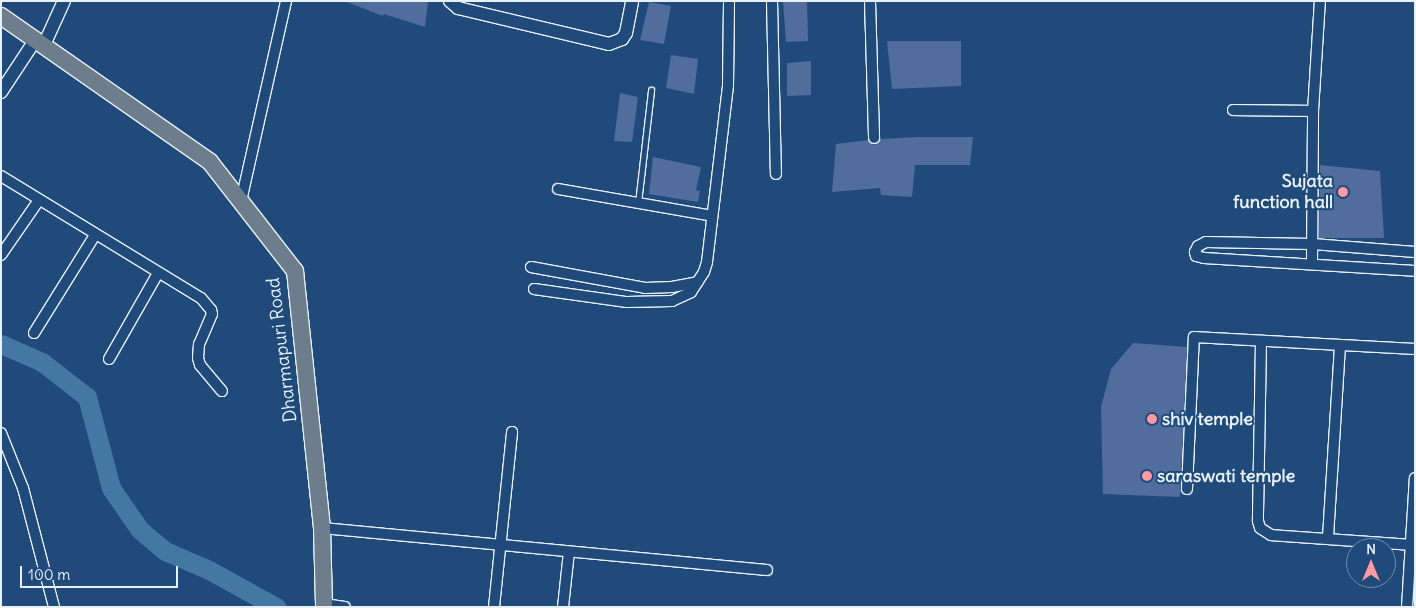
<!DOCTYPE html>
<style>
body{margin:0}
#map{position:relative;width:1416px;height:608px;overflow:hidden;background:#1f4a7a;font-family:Delius,sans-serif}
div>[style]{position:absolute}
.river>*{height:19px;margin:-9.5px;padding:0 9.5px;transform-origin:9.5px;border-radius:9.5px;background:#4477a1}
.building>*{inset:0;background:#516d9d}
.roads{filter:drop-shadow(1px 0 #e8f1f8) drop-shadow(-1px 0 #e8f1f8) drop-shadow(0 1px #e8f1f8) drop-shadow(0 -1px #e8f1f8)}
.service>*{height:5px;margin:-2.5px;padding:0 2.5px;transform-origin:2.5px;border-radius:2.5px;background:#1f4a7a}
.minor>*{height:10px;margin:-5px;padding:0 5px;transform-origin:5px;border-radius:5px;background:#1f4a7a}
.tertiary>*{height:12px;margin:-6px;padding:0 6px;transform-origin:6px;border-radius:6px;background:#1f4a7a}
.primary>*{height:16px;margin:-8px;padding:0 8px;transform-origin:8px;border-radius:8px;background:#6d7d8c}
.dots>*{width:14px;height:14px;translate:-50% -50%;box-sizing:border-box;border:2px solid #1f4a7a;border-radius:50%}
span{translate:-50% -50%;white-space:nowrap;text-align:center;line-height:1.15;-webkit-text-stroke:4px #1f4a7a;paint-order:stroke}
.poi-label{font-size:18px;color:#e8f1f8;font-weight:700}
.right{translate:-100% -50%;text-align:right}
.left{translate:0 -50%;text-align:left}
.street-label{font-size:18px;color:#e8f1f8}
.frame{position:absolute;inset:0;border:2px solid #e8f1f8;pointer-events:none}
.north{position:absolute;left:1346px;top:538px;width:50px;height:50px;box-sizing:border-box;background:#1f4a7a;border:1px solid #6f8dac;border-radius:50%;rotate:0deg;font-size:14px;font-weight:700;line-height:20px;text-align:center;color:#e8f1f8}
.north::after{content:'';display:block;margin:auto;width:18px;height:22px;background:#ff9aa2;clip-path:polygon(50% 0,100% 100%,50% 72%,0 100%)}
.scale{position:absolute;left:20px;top:566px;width:158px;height:22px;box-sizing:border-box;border:2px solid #e8f1f8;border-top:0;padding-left:6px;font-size:15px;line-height:18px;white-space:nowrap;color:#e8f1f8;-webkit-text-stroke:4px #1f4a7a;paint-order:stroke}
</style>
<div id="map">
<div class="river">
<i style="left:1px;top:344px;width:45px;rotate:23.7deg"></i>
<i style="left:42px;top:362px;width:57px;rotate:37.9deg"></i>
<i style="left:87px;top:397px;width:94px;rotate:75.2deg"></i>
<i style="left:111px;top:488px;width:51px;rotate:55.4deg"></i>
<i style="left:140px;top:530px;width:33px;rotate:40deg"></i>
<i style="left:165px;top:551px;width:48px;rotate:23.4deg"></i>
<i style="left:209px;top:570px;width:77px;rotate:28.9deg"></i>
</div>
<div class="building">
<i style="clip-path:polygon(344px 1px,428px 2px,425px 27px,384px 14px,383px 16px)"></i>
<i style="clip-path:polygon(783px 1px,807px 1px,808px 41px,786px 42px)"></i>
<i style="clip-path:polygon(649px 2px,671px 6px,664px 44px,640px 40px)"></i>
<i style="clip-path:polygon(887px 41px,961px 41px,961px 86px,892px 89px)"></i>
<i style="clip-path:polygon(671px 55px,698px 59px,694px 94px,666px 88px)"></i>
<i style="clip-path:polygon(811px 61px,811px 95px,787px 96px,787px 63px)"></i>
<i style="clip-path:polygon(620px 93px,638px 97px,632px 142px,614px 141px)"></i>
<i style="clip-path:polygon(918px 137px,973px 137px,970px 165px,915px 165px,912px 197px,881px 195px,880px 188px,832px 192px,836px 144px,868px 140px,875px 145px,881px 139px)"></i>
<i style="clip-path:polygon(653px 157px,701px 167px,696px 190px,700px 191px,698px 202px,649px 194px)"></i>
<i style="clip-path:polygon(1320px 165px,1380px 171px,1384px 238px,1319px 238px)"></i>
<i style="clip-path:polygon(1133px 343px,1187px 347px,1180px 497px,1103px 494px,1101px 407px,1111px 369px)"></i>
</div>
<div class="roads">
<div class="service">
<i style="left:638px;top:203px;width:114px;rotate:-83.4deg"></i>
</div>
<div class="minor">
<i style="left:772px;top:1px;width:173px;rotate:88.7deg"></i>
<i style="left:870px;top:1px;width:137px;rotate:88.3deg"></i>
<i style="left:1233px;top:110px;width:80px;rotate:0.7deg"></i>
<i style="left:1px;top:176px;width:234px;rotate:31.4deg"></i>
<i style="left:201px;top:298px;width:16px;rotate:50deg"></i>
<i style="left:211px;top:310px;width:4px;rotate:76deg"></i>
<i style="left:212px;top:314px;width:33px;rotate:113deg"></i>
<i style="left:199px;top:344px;width:14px;rotate:94deg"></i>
<i style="left:198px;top:358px;width:7px;rotate:74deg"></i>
<i style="left:200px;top:365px;width:34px;rotate:50deg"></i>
<i style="left:558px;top:189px;width:156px;rotate:9.9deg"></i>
<i style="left:241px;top:201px;width:205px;rotate:-77.3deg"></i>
<i style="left:1415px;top:252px;width:103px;rotate:-175.6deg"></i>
<i style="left:1312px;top:244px;width:106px;rotate:-178.9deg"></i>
<i style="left:1206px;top:242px;width:9px;rotate:153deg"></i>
<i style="left:1198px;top:246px;width:7px;rotate:117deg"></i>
<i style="left:1195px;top:252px;width:4px;rotate:76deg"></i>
<i style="left:1196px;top:256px;width:8px;rotate:14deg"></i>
<i style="left:1204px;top:258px;width:211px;rotate:3.5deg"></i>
<i style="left:1px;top:255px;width:67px;rotate:-55.4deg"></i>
<i style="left:1312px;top:264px;width:153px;rotate:-89.6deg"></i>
<i style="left:1313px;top:111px;width:110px;rotate:-86.4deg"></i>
<i style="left:531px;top:267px;width:116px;rotate:10.4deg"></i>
<i style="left:645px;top:288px;width:27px;rotate:-2deg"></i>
<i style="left:672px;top:287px;width:26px;rotate:-11deg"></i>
<i style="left:534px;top:289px;width:94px;rotate:8deg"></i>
<i style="left:627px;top:302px;width:45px;rotate:-1.3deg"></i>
<i style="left:672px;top:301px;width:21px;rotate:-25deg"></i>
<i style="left:691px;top:292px;width:24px;rotate:-57deg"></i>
<i style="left:704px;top:272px;width:10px;rotate:-73deg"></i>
<i style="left:707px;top:262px;width:178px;rotate:-83.2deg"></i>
<i style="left:728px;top:85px;width:84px;rotate:-89.3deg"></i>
<i style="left:34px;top:333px;width:115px;rotate:-58.1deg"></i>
<i style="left:1261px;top:342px;width:179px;rotate:91deg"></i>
<i style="left:1258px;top:521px;width:7px;rotate:74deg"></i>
<i style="left:1260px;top:528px;width:13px;rotate:32deg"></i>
<i style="left:1271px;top:535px;width:144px;rotate:4deg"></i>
<i style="left:109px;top:359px;width:99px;rotate:-60.3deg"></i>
<i style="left:1px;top:433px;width:59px;rotate:68.2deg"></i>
<i style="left:23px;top:488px;width:123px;rotate:75.4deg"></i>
<i style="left:1187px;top:489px;width:152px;rotate:-87.4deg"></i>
<i style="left:1194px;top:337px;width:221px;rotate:3.1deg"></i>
<i style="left:322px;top:528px;width:447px;rotate:5.4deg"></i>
<i style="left:1328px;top:537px;width:191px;rotate:-86.4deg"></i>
<i style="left:324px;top:604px;width:21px;rotate:8deg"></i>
<i style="left:494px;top:607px;width:176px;rotate:-84.1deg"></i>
<i style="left:563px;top:607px;width:55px;rotate:-83.8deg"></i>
<i style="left:1407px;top:607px;width:129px;rotate:-86.5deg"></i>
</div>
<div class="tertiary">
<i style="left:450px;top:1px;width:11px;rotate:41deg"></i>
<i style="left:458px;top:8px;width:155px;rotate:13.4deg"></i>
<i style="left:609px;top:44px;width:14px;rotate:-21deg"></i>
<i style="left:622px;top:39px;width:7px;rotate:-56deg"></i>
<i style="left:626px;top:33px;width:33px;rotate:-79deg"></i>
<i style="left:44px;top:45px;width:48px;rotate:-65.6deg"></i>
<i style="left:1px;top:92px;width:64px;rotate:-56.6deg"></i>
</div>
<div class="primary">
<i style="left:1px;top:16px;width:255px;rotate:34.9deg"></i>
<i style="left:210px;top:162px;width:138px;rotate:52.1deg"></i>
<i style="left:295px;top:271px;width:258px;rotate:84deg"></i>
<i style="left:322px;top:528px;width:79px;rotate:88.5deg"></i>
</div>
</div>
<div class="dots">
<i style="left:1343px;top:192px;background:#ff9aa2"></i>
<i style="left:1152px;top:419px;background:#ff9aa2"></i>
<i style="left:1147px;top:476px;background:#ff9aa2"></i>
</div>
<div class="poi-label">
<span class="right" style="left:1333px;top:192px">Sujata<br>function hall</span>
<span class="left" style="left:1162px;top:419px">shiv temple</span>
<span class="left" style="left:1157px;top:476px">saraswati temple</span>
</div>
<div class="street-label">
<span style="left:282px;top:350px;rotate:-97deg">Dharmapuri Road</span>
</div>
<div class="frame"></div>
<div class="north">N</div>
<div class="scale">100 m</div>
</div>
